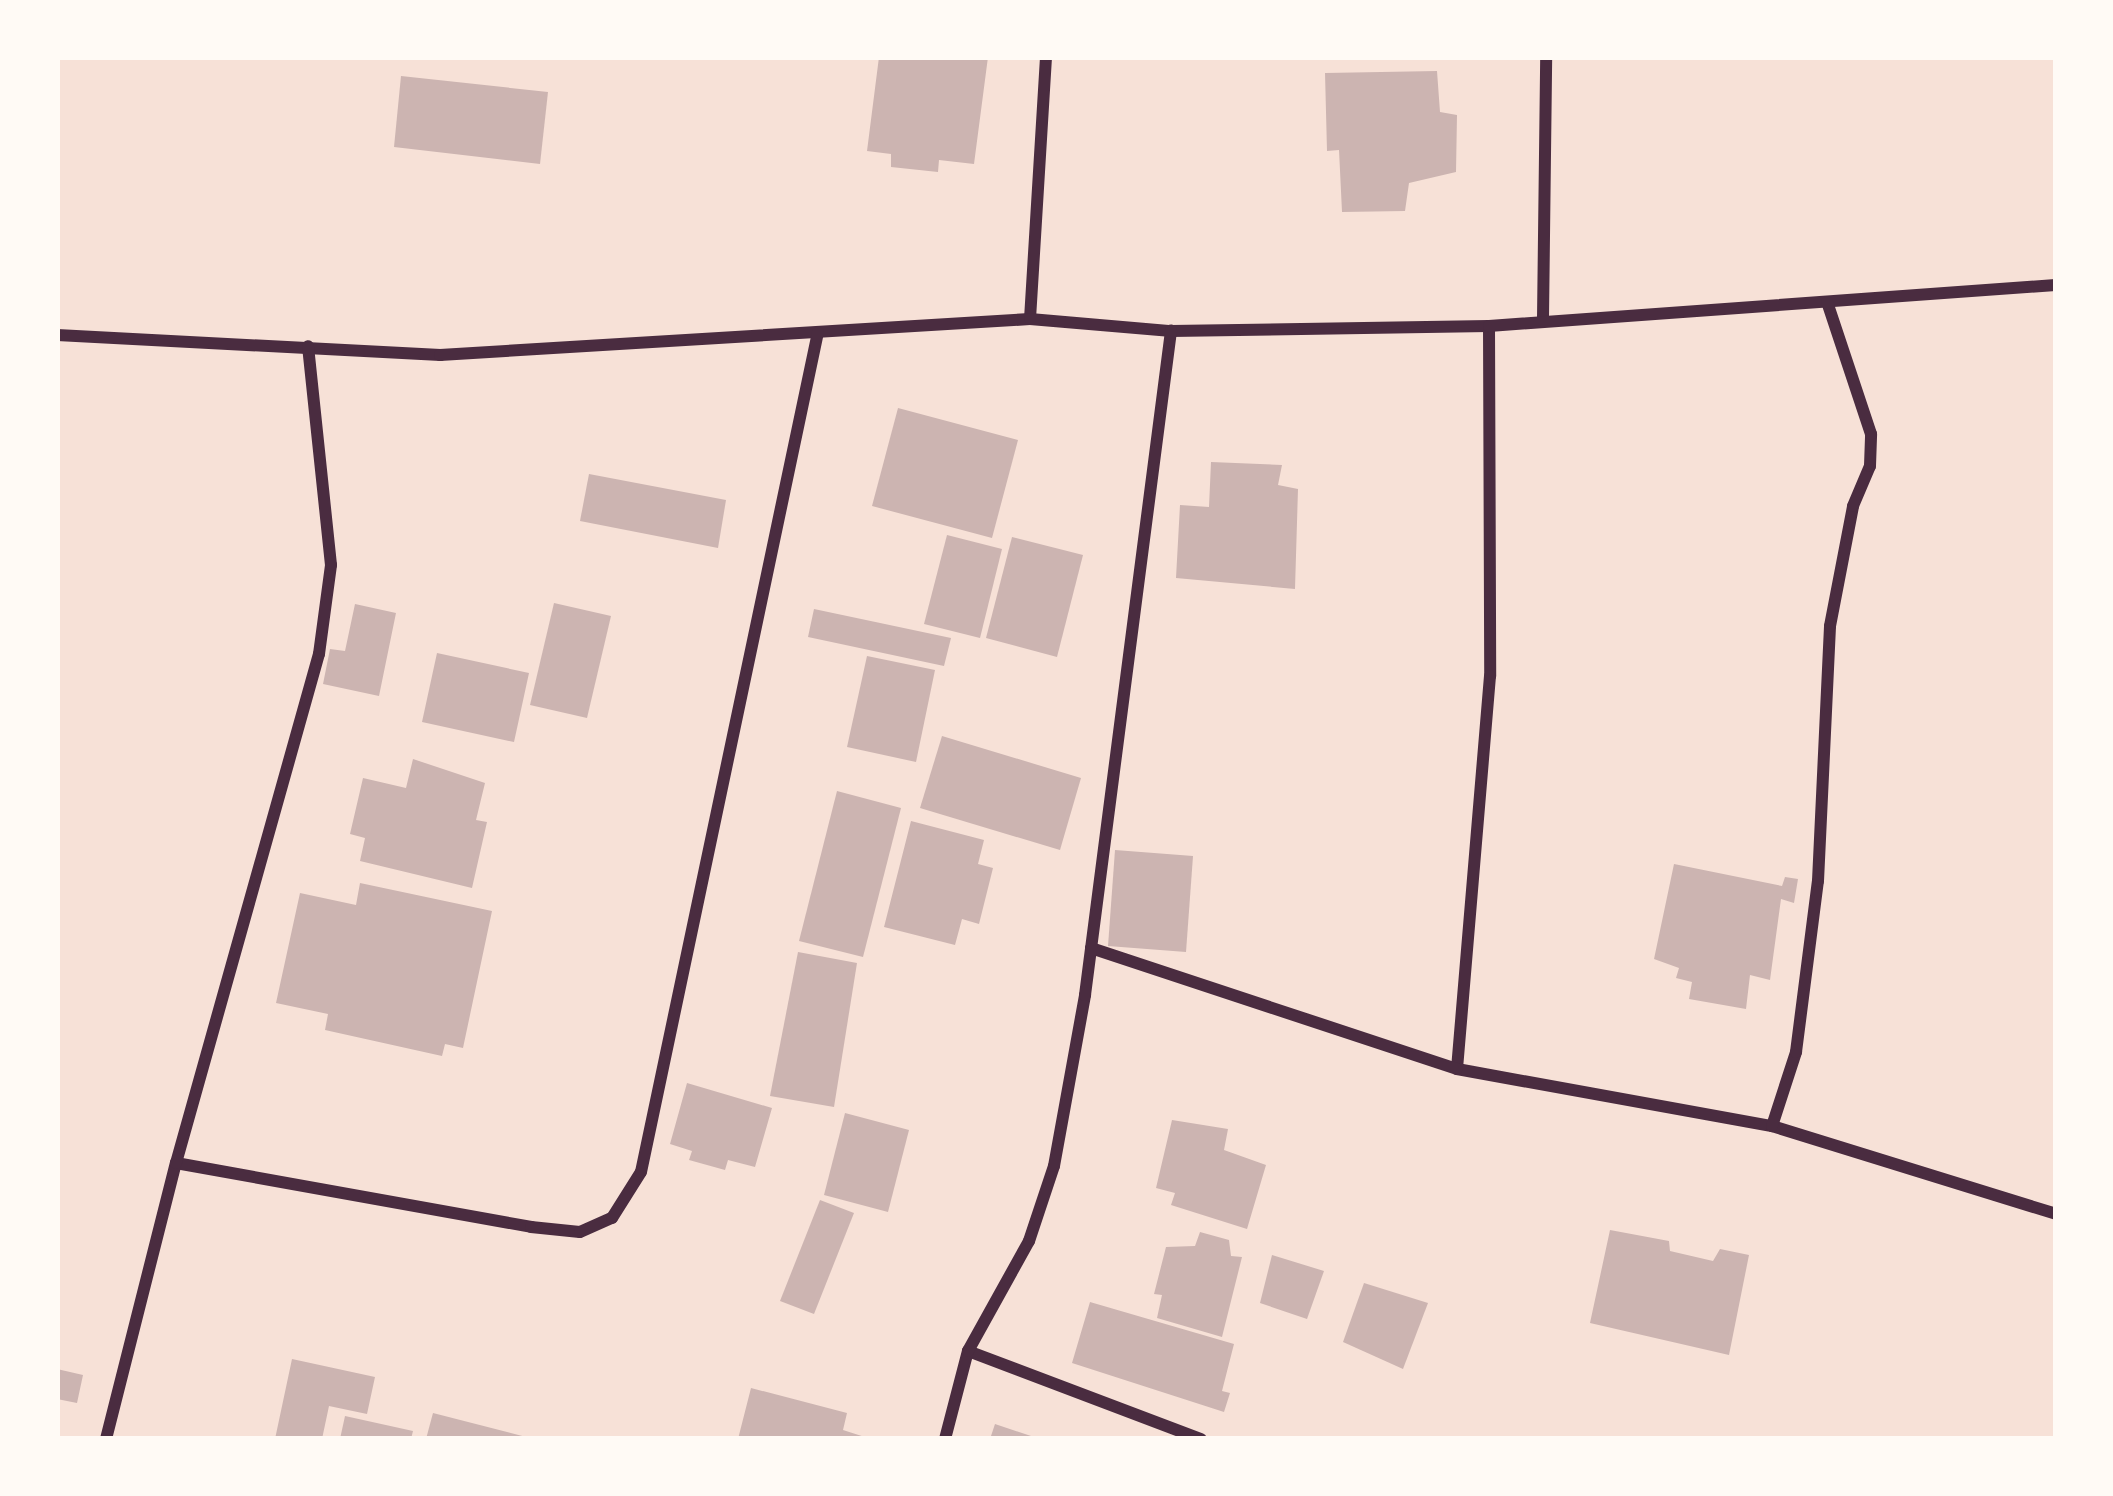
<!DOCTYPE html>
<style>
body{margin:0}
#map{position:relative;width:2113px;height:1496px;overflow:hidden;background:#f7e1d7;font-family:"Fira Sans Condensed",sans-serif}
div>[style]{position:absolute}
.building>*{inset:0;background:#ccb4b1}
.minor>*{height:12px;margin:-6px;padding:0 6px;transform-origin:6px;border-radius:6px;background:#4a2c40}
span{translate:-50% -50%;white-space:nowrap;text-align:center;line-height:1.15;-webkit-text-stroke:12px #fffaf5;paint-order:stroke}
.frame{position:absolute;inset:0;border:60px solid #fffaf5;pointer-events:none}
</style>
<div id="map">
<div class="building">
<i style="clip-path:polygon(879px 57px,988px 57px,974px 164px,939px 160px,938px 172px,891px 167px,891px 154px,867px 151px)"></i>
<i style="clip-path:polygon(1437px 71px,1440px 112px,1457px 115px,1456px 172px,1409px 183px,1405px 211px,1342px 212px,1339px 150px,1327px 151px,1325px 73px)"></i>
<i style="clip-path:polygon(401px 76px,548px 92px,540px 164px,394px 147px)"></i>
<i style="clip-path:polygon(898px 408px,1018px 440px,992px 538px,872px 506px)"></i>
<i style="clip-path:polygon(1211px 462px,1282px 465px,1278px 485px,1298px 489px,1295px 589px,1176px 578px,1180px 505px,1209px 507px)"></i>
<i style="clip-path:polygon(589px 474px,726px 500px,718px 548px,580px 521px)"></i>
<i style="clip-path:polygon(947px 535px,1002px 549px,980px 638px,924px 624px)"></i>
<i style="clip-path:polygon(1012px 537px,1083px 555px,1057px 657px,986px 638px)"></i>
<i style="clip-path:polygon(554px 603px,611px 616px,587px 718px,530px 705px)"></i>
<i style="clip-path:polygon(355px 604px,396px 613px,379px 696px,323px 684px,330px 649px,345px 651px)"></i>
<i style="clip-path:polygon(814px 609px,951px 638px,944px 666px,808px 637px)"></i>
<i style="clip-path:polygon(437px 653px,529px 673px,514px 742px,422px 722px)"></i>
<i style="clip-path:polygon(867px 656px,935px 670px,916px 762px,847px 747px)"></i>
<i style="clip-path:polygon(942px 736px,1081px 778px,1060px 850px,920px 808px)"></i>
<i style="clip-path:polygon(413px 759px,485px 783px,476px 820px,487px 822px,472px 888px,360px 861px,365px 838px,350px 834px,363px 778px,406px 788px)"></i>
<i style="clip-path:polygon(837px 791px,901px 808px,863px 957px,799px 941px)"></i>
<i style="clip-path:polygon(911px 821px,984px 840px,978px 864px,993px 868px,979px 924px,962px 919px,955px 945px,884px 927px)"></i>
<i style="clip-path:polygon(1115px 850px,1193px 856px,1186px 952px,1108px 946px)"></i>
<i style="clip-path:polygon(1674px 864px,1782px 886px,1785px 877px,1798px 879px,1794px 903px,1781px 899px,1770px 980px,1750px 975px,1746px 1009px,1689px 999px,1692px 982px,1676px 978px,1679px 968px,1654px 959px)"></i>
<i style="clip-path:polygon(360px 883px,492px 911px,463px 1048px,445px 1044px,442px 1056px,325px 1030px,328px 1014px,276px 1003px,300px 893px,356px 905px)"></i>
<i style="clip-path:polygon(798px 952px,857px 963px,834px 1107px,770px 1096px)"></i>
<i style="clip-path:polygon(687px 1083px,772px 1108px,755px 1167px,728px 1160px,725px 1170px,689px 1160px,692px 1151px,670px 1144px)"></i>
<i style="clip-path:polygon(845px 1113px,909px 1130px,888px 1212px,824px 1195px)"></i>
<i style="clip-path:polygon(1172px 1120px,1228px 1129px,1224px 1150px,1266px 1165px,1247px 1229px,1171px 1205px,1175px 1193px,1156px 1188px)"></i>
<i style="clip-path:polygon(820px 1200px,854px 1213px,814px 1314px,780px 1301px)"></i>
<i style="clip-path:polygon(1610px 1230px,1669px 1241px,1670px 1251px,1713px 1261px,1720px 1249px,1749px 1255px,1729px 1355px,1590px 1323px)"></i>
<i style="clip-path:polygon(1200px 1232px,1229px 1240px,1231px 1256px,1242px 1257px,1222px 1337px,1157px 1318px,1162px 1295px,1154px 1294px,1166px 1247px,1195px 1246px)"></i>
<i style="clip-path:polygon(1272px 1255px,1324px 1271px,1307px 1319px,1260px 1303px)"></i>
<i style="clip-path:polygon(1364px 1283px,1428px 1303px,1403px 1369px,1343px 1342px)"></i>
<i style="clip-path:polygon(1090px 1302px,1234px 1344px,1222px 1391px,1230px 1393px,1224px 1412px,1072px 1363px)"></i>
<i style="clip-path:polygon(292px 1359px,375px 1377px,367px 1414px,329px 1406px,322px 1439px,275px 1439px)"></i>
<i style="clip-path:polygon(57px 1369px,83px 1375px,77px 1403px,57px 1399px)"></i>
<i style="clip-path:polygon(751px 1388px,847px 1413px,843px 1430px,871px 1439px,738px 1439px)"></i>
<i style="clip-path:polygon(433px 1413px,526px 1437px,526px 1439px,426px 1439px)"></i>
<i style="clip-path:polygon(345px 1416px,413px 1431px,411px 1439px,340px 1439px)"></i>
<i style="clip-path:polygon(995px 1424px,1037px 1438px,1037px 1439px,990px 1439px)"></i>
</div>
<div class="minor">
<i style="left:1543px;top:318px;width:261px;rotate:-89.3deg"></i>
<i style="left:1030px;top:319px;width:262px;rotate:-86.5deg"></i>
<i style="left:1489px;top:326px;width:350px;rotate:89.8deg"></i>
<i style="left:1490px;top:676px;width:394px;rotate:94.8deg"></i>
<i style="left:1457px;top:1069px;width:320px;rotate:10.3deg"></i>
<i style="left:1772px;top:1126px;width:297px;rotate:17.2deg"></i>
<i style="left:57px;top:335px;width:384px;rotate:3deg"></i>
<i style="left:440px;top:355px;width:591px;rotate:-3.49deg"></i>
<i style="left:1030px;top:319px;width:142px;rotate:4.9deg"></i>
<i style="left:1171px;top:331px;width:318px;rotate:-0.9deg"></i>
<i style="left:1489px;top:326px;width:568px;rotate:-4.14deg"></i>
<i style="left:1091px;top:948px;width:385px;rotate:18.3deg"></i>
<i style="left:1772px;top:1126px;width:78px;rotate:-72deg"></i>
<i style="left:1796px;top:1052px;width:172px;rotate:-82.7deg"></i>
<i style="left:1818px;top:881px;width:255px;rotate:-87.3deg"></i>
<i style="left:1830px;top:626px;width:122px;rotate:-79.1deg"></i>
<i style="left:1853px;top:506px;width:43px;rotate:-67deg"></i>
<i style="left:1870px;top:466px;width:32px;rotate:-88deg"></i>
<i style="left:1871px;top:434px;width:139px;rotate:-108.4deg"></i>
<i style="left:176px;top:1163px;width:361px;rotate:10.2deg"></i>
<i style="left:531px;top:1227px;width:49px;rotate:5.8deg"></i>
<i style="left:580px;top:1232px;width:35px;rotate:-24deg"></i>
<i style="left:612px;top:1218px;width:54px;rotate:-57.8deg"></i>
<i style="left:641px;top:1172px;width:858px;rotate:-78.1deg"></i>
<i style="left:968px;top:1351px;width:249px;rotate:20.7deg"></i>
<i style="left:106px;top:1439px;width:285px;rotate:-75.8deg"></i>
<i style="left:176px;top:1163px;width:529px;rotate:-74.31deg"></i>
<i style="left:319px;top:654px;width:90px;rotate:-82.3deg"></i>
<i style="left:331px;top:565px;width:220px;rotate:-96deg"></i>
<i style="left:945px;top:1439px;width:91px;rotate:-75.4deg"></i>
<i style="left:968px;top:1351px;width:126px;rotate:-61deg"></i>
<i style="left:1029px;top:1241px;width:79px;rotate:-71.6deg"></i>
<i style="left:1054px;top:1166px;width:174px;rotate:-79.7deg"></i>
<i style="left:1085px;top:995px;width:670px;rotate:-82.62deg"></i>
</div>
<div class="frame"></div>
</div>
